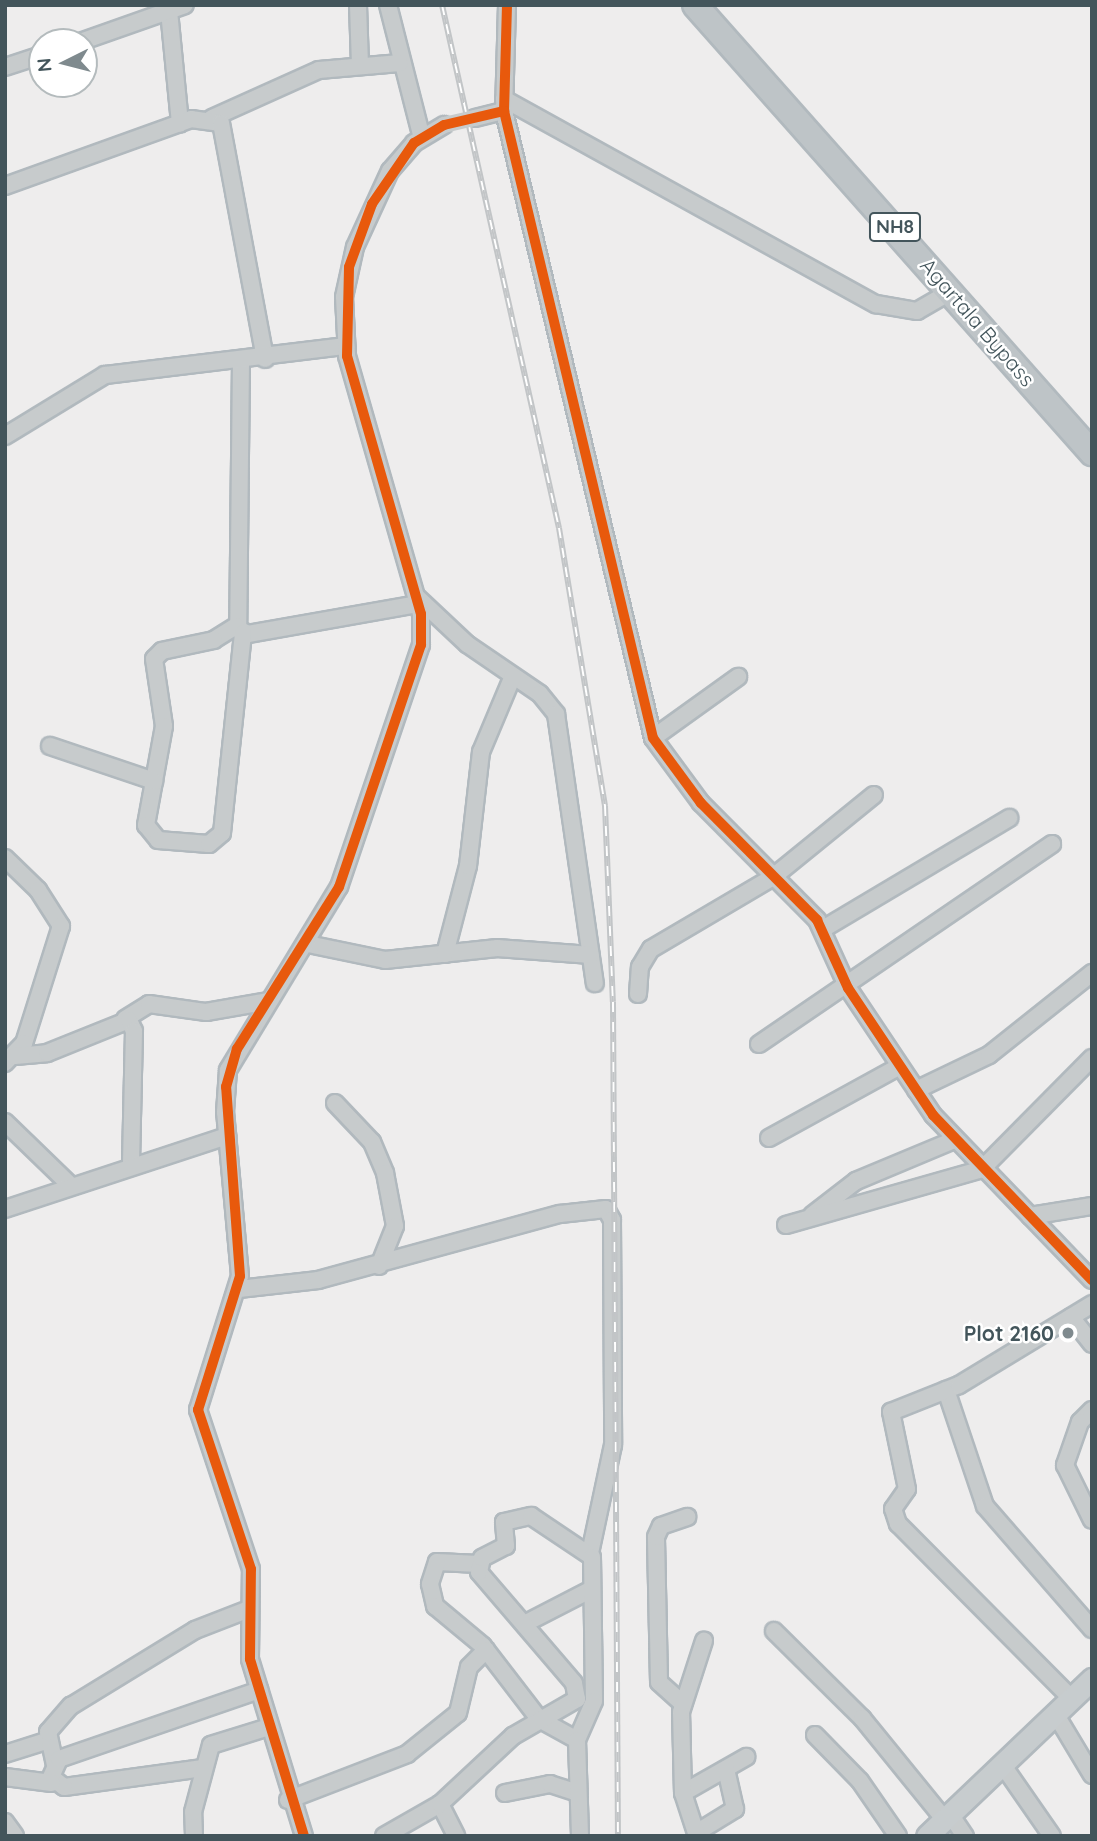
<!DOCTYPE html>
<style>
body{margin:0}
#map{position:relative;width:1097px;height:1841px;overflow:hidden;background:#eeeded;font-family:Quicksand,sans-serif}
div>[style]{position:absolute}
.roads{filter:drop-shadow(2px 0 #b1b9be) drop-shadow(-2px 0 #b1b9be) drop-shadow(0 2px #b1b9be) drop-shadow(0 -2px #b1b9be)}
.minor>*{height:16px;margin:-8px;padding:0 8px;transform-origin:8px;border-radius:8px;background:#c7cbcc}
.secondary>*{height:21px;margin:-10.5px;padding:0 10.5px;transform-origin:10.5px;border-radius:10.5px;background:#c7ccce}
.trunk>*{height:24px;margin:-12px;padding:0 12px;transform-origin:12px;border-radius:12px;background:#bec4c7}
.rail>*{height:6px;margin-top:-3px;transform-origin:0;background:repeating-linear-gradient(90deg,#fff 0 10px,#c2c5c7 0 20px);box-sizing:border-box;border-block:2px solid #c2c5c7}
.minor-bridge>*{height:16px;margin:-8px;padding:0 8px;transform-origin:8px;border-radius:8px;background:#c7cbcc}
.cycleway>*{height:10px;margin:-5px;padding:0 5px;transform-origin:5px;border-radius:5px;background:#e8590c}
.dots>*{width:19px;height:19px;translate:-50% -50%;box-sizing:border-box;border:4px solid #fff;border-radius:50%}
span{translate:-50% -50%;white-space:nowrap;text-align:center;line-height:1.15;-webkit-text-stroke:5px #fff;paint-order:stroke}
.shield-label span{padding:2px 5px;background:#fff;border:2px solid;border-radius:5px;-webkit-text-stroke-width:0}
.shield-label{font-size:19px;color:#43555b;font-weight:700}
.street-label{font-size:21px;color:#43555b}
.poi-label{font-size:21px;color:#43555b;font-weight:700}
.right{translate:-100% -50%;text-align:right}
.frame{position:absolute;inset:0;border:7px solid #43555b;pointer-events:none}
.north{position:absolute;left:28px;top:28px;width:70px;height:70px;box-sizing:border-box;background:#fff;border:2px solid #b4bbbd;border-radius:50%;rotate:264deg;font-size:19px;font-weight:700;line-height:28px;text-align:center;color:#43555b}
.north::after{content:'';display:block;margin:auto;width:24px;height:32px;background:#7f8a8e;clip-path:polygon(50% 0,100% 100%,50% 72%,0 100%)}
</style>
<div id="map">
<div class="roads">
<div class="minor">
<i style="left:358px;top:5px;width:59px;rotate:88.1deg"></i>
<i style="left:388px;top:5px;width:137px;rotate:75.7deg"></i>
<i style="left:507px;top:5px;width:106px;rotate:91.6deg"></i>
<i style="left:504px;top:111px;width:644px;rotate:76.63deg"></i>
<i style="left:653px;top:738px;width:81px;rotate:53.6deg"></i>
<i style="left:701px;top:803px;width:165px;rotate:45.2deg"></i>
<i style="left:817px;top:920px;width:75px;rotate:65.5deg"></i>
<i style="left:848px;top:988px;width:153px;rotate:56.2deg"></i>
<i style="left:933px;top:1115px;width:229px;rotate:46.1deg"></i>
<i style="left:169px;top:11px;width:113px;rotate:84.4deg"></i>
<i style="left:80px;top:42px;width:111px;rotate:-19.4deg"></i>
<i style="left:5px;top:67px;width:39px;rotate:-18deg"></i>
<i style="left:504px;top:99px;width:425px;rotate:28.9deg"></i>
<i style="left:876px;top:304px;width:42px;rotate:9.7deg"></i>
<i style="left:917px;top:311px;width:39px;rotate:-30deg"></i>
<i style="left:212px;top:118px;width:117px;rotate:-24.2deg"></i>
<i style="left:319px;top:70px;width:81px;rotate:-4.9deg"></i>
<i style="left:475px;top:118px;width:30px;rotate:-14deg"></i>
<i style="left:5px;top:186px;width:198px;rotate:-19.8deg"></i>
<i style="left:191px;top:119px;width:30px;rotate:8deg"></i>
<i style="left:221px;top:123px;width:240px;rotate:79.4deg"></i>
<i style="left:241px;top:361px;width:268px;rotate:90.6deg"></i>
<i style="left:238px;top:629px;width:11px;rotate:27deg"></i>
<i style="left:248px;top:634px;width:173px;rotate:-10deg"></i>
<i style="left:5px;top:436px;width:117px;rotate:-31.4deg"></i>
<i style="left:105px;top:375px;width:243px;rotate:-6.9deg"></i>
<i style="left:417px;top:597px;width:69px;rotate:43.2deg"></i>
<i style="left:467px;top:644px;width:88px;rotate:34.4deg"></i>
<i style="left:540px;top:694px;width:26px;rotate:51deg"></i>
<i style="left:556px;top:714px;width:272px;rotate:81.8deg"></i>
<i style="left:236px;top:626px;width:26px;rotate:148deg"></i>
<i style="left:214px;top:640px;width:53px;rotate:168.1deg"></i>
<i style="left:162px;top:651px;width:11px;rotate:135deg"></i>
<i style="left:154px;top:659px;width:68px;rotate:81.5deg"></i>
<i style="left:164px;top:726px;width:101px;rotate:100.3deg"></i>
<i style="left:146px;top:825px;width:19px;rotate:51deg"></i>
<i style="left:158px;top:840px;width:51px;rotate:4.5deg"></i>
<i style="left:209px;top:844px;width:17px;rotate:-40deg"></i>
<i style="left:222px;top:833px;width:201px;rotate:-84deg"></i>
<i style="left:653px;top:738px;width:105px;rotate:-35.7deg"></i>
<i style="left:50px;top:746px;width:110px;rotate:18.6deg"></i>
<i style="left:5px;top:858px;width:46px;rotate:44.1deg"></i>
<i style="left:38px;top:890px;width:43px;rotate:57.4deg"></i>
<i style="left:61px;top:926px;width:123px;rotate:107.5deg"></i>
<i style="left:24px;top:1043px;width:28px;rotate:134deg"></i>
<i style="left:823px;top:929px;width:217px;rotate:-30.8deg"></i>
<i style="left:308px;top:944px;width:79px;rotate:11.7deg"></i>
<i style="left:385px;top:960px;width:113px;rotate:-6.1deg"></i>
<i style="left:497px;top:948px;width:94px;rotate:4.3deg"></i>
<i style="left:445px;top:954px;width:91px;rotate:-75.4deg"></i>
<i style="left:468px;top:866px;width:115px;rotate:-83.5deg"></i>
<i style="left:481px;top:752px;width:82px;rotate:-67.2deg"></i>
<i style="left:638px;top:994px;width:27px;rotate:-86deg"></i>
<i style="left:640px;top:967px;width:21px;rotate:-59deg"></i>
<i style="left:651px;top:949px;width:142px;rotate:-30.5deg"></i>
<i style="left:773px;top:877px;width:130px;rotate:-39.1deg"></i>
<i style="left:125px;top:1019px;width:28px;rotate:-32deg"></i>
<i style="left:149px;top:1004px;width:58px;rotate:8deg"></i>
<i style="left:206px;top:1012px;width:64px;rotate:-9.9deg"></i>
<i style="left:759px;top:1044px;width:355px;rotate:-34.3deg"></i>
<i style="left:15px;top:1056px;width:32px;rotate:-5deg"></i>
<i style="left:47px;top:1053px;width:88px;rotate:-21.9deg"></i>
<i style="left:129px;top:1020px;width:12px;rotate:66deg"></i>
<i style="left:134px;top:1031px;width:133px;rotate:91.3deg"></i>
<i style="left:916px;top:1090px;width:81px;rotate:-25.6deg"></i>
<i style="left:989px;top:1055px;width:132px;rotate:-38.5deg"></i>
<i style="left:335px;top:1103px;width:54px;rotate:46.5deg"></i>
<i style="left:372px;top:1142px;width:34px;rotate:67deg"></i>
<i style="left:385px;top:1173px;width:54px;rotate:79.3deg"></i>
<i style="left:395px;top:1226px;width:43px;rotate:111.8deg"></i>
<i style="left:5px;top:1122px;width:91px;rotate:44.1deg"></i>
<i style="left:769px;top:1138px;width:149px;rotate:-28.8deg"></i>
<i style="left:5px;top:1209px;width:234px;rotate:-18.2deg"></i>
<i style="left:812px;top:1215px;width:56px;rotate:-37.7deg"></i>
<i style="left:856px;top:1181px;width:106px;rotate:-22.7deg"></i>
<i style="left:1030px;top:1216px;width:63px;rotate:-9.2deg"></i>
<i style="left:786px;top:1225px;width:204px;rotate:-15.9deg"></i>
<i style="left:982px;top:1169px;width:156px;rotate:-45.3deg"></i>
<i style="left:239px;top:1289px;width:80px;rotate:-6.5deg"></i>
<i style="left:318px;top:1280px;width:251px;rotate:-15.3deg"></i>
<i style="left:560px;top:1214px;width:46px;rotate:-6.2deg"></i>
<i style="left:606px;top:1209px;width:13px;rotate:61deg"></i>
<i style="left:612px;top:1220px;width:225px;rotate:89.7deg"></i>
<i style="left:613px;top:1445px;width:110px;rotate:102deg"></i>
<i style="left:1071px;top:1317px;width:34px;rotate:52deg"></i>
<i style="left:946px;top:1390px;width:122px;rotate:71.4deg"></i>
<i style="left:985px;top:1506px;width:163px;rotate:49deg"></i>
<i style="left:1092px;top:1410px;width:17px;rotate:135deg"></i>
<i style="left:1080px;top:1422px;width:46px;rotate:109.2deg"></i>
<i style="left:1065px;top:1465px;width:61px;rotate:63.9deg"></i>
<i style="left:479px;top:1564px;width:42px;rotate:-177.3deg"></i>
<i style="left:437px;top:1562px;width:23px;rotate:108deg"></i>
<i style="left:430px;top:1584px;width:23px;rotate:77deg"></i>
<i style="left:435px;top:1606px;width:62px;rotate:39.8deg"></i>
<i style="left:483px;top:1646px;width:92px;rotate:52.5deg"></i>
<i style="left:539px;top:1719px;width:43px;rotate:28.9deg"></i>
<i style="left:526px;top:1623px;width:74px;rotate:-27.3deg"></i>
<i style="left:774px;top:1631px;width:124px;rotate:44.7deg"></i>
<i style="left:862px;top:1718px;width:130px;rotate:50.9deg"></i>
<i style="left:1072px;top:1699px;width:247px;rotate:-134.8deg"></i>
<i style="left:898px;top:1524px;width:16px;rotate:-108deg"></i>
<i style="left:893px;top:1509px;width:24px;rotate:-55deg"></i>
<i style="left:907px;top:1489px;width:79px;rotate:-101.7deg"></i>
<i style="left:891px;top:1412px;width:73px;rotate:-21.7deg"></i>
<i style="left:959px;top:1385px;width:156px;rotate:-31.3deg"></i>
<i style="left:682px;top:1703px;width:31px;rotate:-138deg"></i>
<i style="left:659px;top:1682px;width:145px;rotate:-91.2deg"></i>
<i style="left:656px;top:1537px;width:12px;rotate:-66deg"></i>
<i style="left:661px;top:1526px;width:28px;rotate:-19deg"></i>
<i style="left:1056px;top:1715px;width:70px;rotate:59deg"></i>
<i style="left:815px;top:1735px;width:64px;rotate:45.6deg"></i>
<i style="left:860px;top:1781px;width:67px;rotate:55.4deg"></i>
<i style="left:5px;top:1754px;width:46px;rotate:-17.7deg"></i>
<i style="left:55px;top:1765px;width:34px;rotate:-102deg"></i>
<i style="left:48px;top:1732px;width:35px;rotate:-49deg"></i>
<i style="left:71px;top:1706px;width:145px;rotate:-31.5deg"></i>
<i style="left:195px;top:1630px;width:58px;rotate:-21.3deg"></i>
<i style="left:1004px;top:1767px;width:84px;rotate:55.2deg"></i>
<i style="left:203px;top:1768px;width:140px;rotate:172.2deg"></i>
<i style="left:64px;top:1787px;width:16px;rotate:-142deg"></i>
<i style="left:51px;top:1777px;width:20px;rotate:-66deg"></i>
<i style="left:59px;top:1759px;width:212px;rotate:-19deg"></i>
<i style="left:5px;top:1777px;width:47px;rotate:7.3deg"></i>
<i style="left:505px;top:1793px;width:46px;rotate:-11.3deg"></i>
<i style="left:550px;top:1784px;width:29px;rotate:18deg"></i>
<i style="left:683px;top:1793px;width:73px;rotate:-29.7deg"></i>
<i style="left:288px;top:1800px;width:128px;rotate:-21.1deg"></i>
<i style="left:407px;top:1754px;width:65px;rotate:-38.8deg"></i>
<i style="left:458px;top:1713px;width:47px;rotate:-76.6deg"></i>
<i style="left:469px;top:1667px;width:24px;rotate:-45deg"></i>
<i style="left:440px;top:1804px;width:36px;rotate:63deg"></i>
<i style="left:950px;top:1814px;width:27px;rotate:56deg"></i>
<i style="left:5px;top:1822px;width:17px;rotate:54deg"></i>
<i style="left:696px;top:1833px;width:46px;rotate:-31.6deg"></i>
<i style="left:735px;top:1809px;width:41px;rotate:-102.7deg"></i>
<i style="left:194px;top:1836px;width:24px;rotate:-92deg"></i>
<i style="left:193px;top:1812px;width:69px;rotate:-75deg"></i>
<i style="left:211px;top:1745px;width:61px;rotate:-17.2deg"></i>
<i style="left:304px;top:1836px;width:185px;rotate:-107deg"></i>
<i style="left:250px;top:1659px;width:90px;rotate:-89.4deg"></i>
<i style="left:251px;top:1569px;width:168px;rotate:-108.4deg"></i>
<i style="left:198px;top:1410px;width:140px;rotate:-72.6deg"></i>
<i style="left:240px;top:1276px;width:165px;rotate:-95.2deg"></i>
<i style="left:225px;top:1112px;width:42px;rotate:-85.9deg"></i>
<i style="left:228px;top:1070px;width:214px;rotate:-58.8deg"></i>
<i style="left:339px;top:887px;width:256px;rotate:-71.3deg"></i>
<i style="left:421px;top:645px;width:31px;rotate:-90deg"></i>
<i style="left:421px;top:614px;width:268px;rotate:-106deg"></i>
<i style="left:347px;top:356px;width:59px;rotate:-92.9deg"></i>
<i style="left:344px;top:297px;width:51px;rotate:-77.6deg"></i>
<i style="left:355px;top:247px;width:84px;rotate:-65.3deg"></i>
<i style="left:390px;top:171px;width:37px;rotate:-49deg"></i>
<i style="left:414px;top:143px;width:35px;rotate:-31deg"></i>
<i style="left:384px;top:1836px;width:64px;rotate:-29.7deg"></i>
<i style="left:440px;top:1804px;width:100px;rotate:-43deg"></i>
<i style="left:513px;top:1736px;width:74px;rotate:-30deg"></i>
<i style="left:577px;top:1699px;width:16px;rotate:-101deg"></i>
<i style="left:574px;top:1683px;width:146px;rotate:-130.6deg"></i>
<i style="left:479px;top:1572px;width:14px;rotate:-78deg"></i>
<i style="left:482px;top:1558px;width:27px;rotate:-27deg"></i>
<i style="left:506px;top:1546px;width:24px;rotate:-95deg"></i>
<i style="left:504px;top:1522px;width:28px;rotate:-13deg"></i>
<i style="left:531px;top:1516px;width:73px;rotate:33.9deg"></i>
<i style="left:592px;top:1557px;width:144px;rotate:89.2deg"></i>
<i style="left:594px;top:1701px;width:43px;rotate:113.6deg"></i>
<i style="left:577px;top:1740px;width:96px;rotate:88.2deg"></i>
<i style="left:697px;top:1836px;width:45px;rotate:-108deg"></i>
<i style="left:683px;top:1793px;width:81px;rotate:-91.4deg"></i>
<i style="left:681px;top:1712px;width:75px;rotate:-72.1deg"></i>
</div>
<div class="secondary">
<i style="left:927px;top:1836px;width:228px;rotate:-43.6deg"></i>
</div>
<div class="trunk">
<i style="left:695px;top:5px;width:599px;rotate:48.45deg"></i>
</div>
</div>
<div class="rail">
<i style="left:442px;top:5px;width:536px;rotate:77.39deg"></i>
<i style="left:559px;top:528px;width:282px;rotate:80.6deg"></i>
<i style="left:605px;top:806px;width:196px;rotate:87.7deg"></i>
<i style="left:613px;top:1002px;width:834px;rotate:89.66deg"></i>
</div>
<div class="minor-bridge">
<i style="left:444px;top:125px;width:32px;rotate:-13deg"></i>
</div>
<div class="cycleway">
<i style="left:507px;top:5px;width:106px;rotate:91.6deg"></i>
<i style="left:504px;top:111px;width:644px;rotate:76.63deg"></i>
<i style="left:653px;top:738px;width:81px;rotate:53.6deg"></i>
<i style="left:701px;top:803px;width:165px;rotate:45.2deg"></i>
<i style="left:817px;top:920px;width:75px;rotate:65.5deg"></i>
<i style="left:848px;top:988px;width:153px;rotate:56.2deg"></i>
<i style="left:933px;top:1115px;width:229px;rotate:46.1deg"></i>
<i style="left:304px;top:1836px;width:185px;rotate:-107deg"></i>
<i style="left:250px;top:1659px;width:90px;rotate:-89.4deg"></i>
<i style="left:251px;top:1569px;width:168px;rotate:-108.4deg"></i>
<i style="left:198px;top:1410px;width:140px;rotate:-72.6deg"></i>
<i style="left:240px;top:1276px;width:190px;rotate:-94.2deg"></i>
<i style="left:226px;top:1087px;width:40px;rotate:-74deg"></i>
<i style="left:237px;top:1049px;width:191px;rotate:-57.8deg"></i>
<i style="left:339px;top:887px;width:256px;rotate:-71.3deg"></i>
<i style="left:421px;top:645px;width:31px;rotate:-90deg"></i>
<i style="left:421px;top:614px;width:268px;rotate:-106deg"></i>
<i style="left:347px;top:356px;width:89px;rotate:-88.7deg"></i>
<i style="left:349px;top:267px;width:67px;rotate:-69.9deg"></i>
<i style="left:372px;top:204px;width:74px;rotate:-55.5deg"></i>
<i style="left:414px;top:143px;width:35px;rotate:-31deg"></i>
<i style="left:444px;top:125px;width:62px;rotate:-13.1deg"></i>
</div>
<div class="dots">
<i style="left:1068px;top:1333px;background:#7f8a8e"></i>
</div>
<div class="shield-label">
<span style="left:895px;top:227px">NH8</span>
</div>
<div class="street-label">
<span style="left:978px;top:322px;rotate:49deg">Agartala Bypass</span>
</div>
<div class="poi-label">
<span class="right" style="left:1054px;top:1333px">Plot 2160</span>
</div>
<div class="frame"></div>
<div class="north">N</div>
</div>
